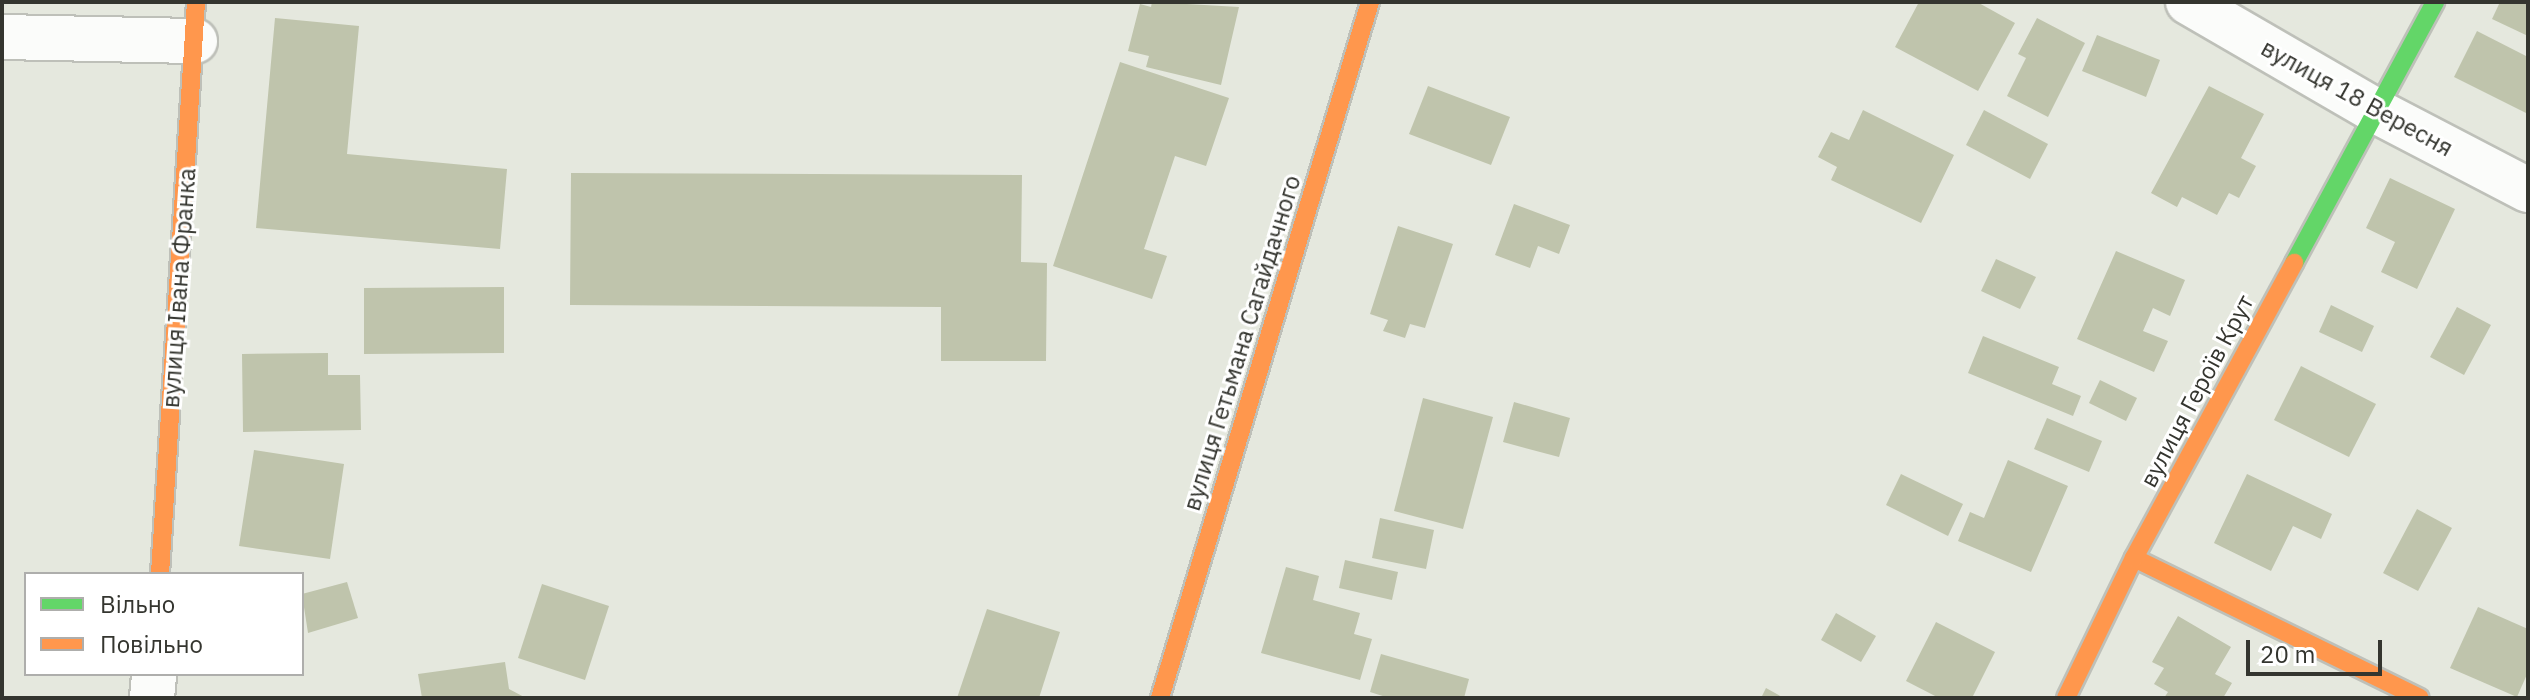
<!DOCTYPE html>
<meta charset="utf-8">
<style>
body{margin:0}
#map{position:relative;width:2530px;height:700px;overflow:hidden;background:#e5e8de;font-family:"IBM Plex Sans",sans-serif}
div>[style]{position:absolute}
.building>*{inset:0;background:#bfc4ac}
.roads{filter:drop-shadow(2px 0 #bec0b9) drop-shadow(-2px 0 #bec0b9) drop-shadow(0 2px #bec0b9) drop-shadow(0 -2px #bec0b9)}
.street>*{height:44px;margin:-22px;padding:0 22px;transform-origin:22px;border-radius:22px;background:#fbfcfa}
.fast>*{height:18px;margin:-9px;padding:0 9px;transform-origin:9px;border-radius:9px;background:#63d668}
.slow>*{height:18px;margin:-9px;padding:0 9px;transform-origin:9px;border-radius:9px;background:#ff974d}
span{translate:-50% -50%;white-space:nowrap;text-align:center;line-height:1.15;-webkit-text-stroke:6px #fff;paint-order:stroke}
.street-label{font-size:24px;color:#34352f}
.frame{position:absolute;inset:0;border:4px solid #34352f;pointer-events:none}
.legend{position:absolute;left:24px;top:572px;width:280px;height:104px;box-sizing:border-box;background:#fff;border:2px solid #aeaeac;margin:0;padding:10px 14px;list-style:none;font-size:24px;color:#34352f}
.legend li{display:flex;align-items:center;gap:16px;height:40px}
.legend b{width:40px;border:2px solid #aeaeac}
.scale{position:absolute;left:2246px;top:640px;width:136px;height:36px;box-sizing:border-box;border:4px solid #34352f;border-top:0;padding-left:10px;font-size:24px;line-height:28px;white-space:nowrap;color:#34352f;-webkit-text-stroke:6px #fff;paint-order:stroke}
</style>
<div id="map">
<div class="building">
<i style="clip-path:polygon(1152px 2px,1239px 7px,1221px 85px,1146px 67px,1149px 56px,1128px 51px,1140px 4px,1151px 7px)"></i>
<i style="clip-path:polygon(1919px 2px,1977px 2px,2015px 23px,1978px 91px,1895px 47px)"></i>
<i style="clip-path:polygon(2500px 2px,2528px 2px,2528px 36px,2492px 19px)"></i>
<i style="clip-path:polygon(275px 18px,359px 26px,347px 154px,507px 169px,500px 249px,256px 228px)"></i>
<i style="clip-path:polygon(2037px 18px,2085px 43px,2048px 117px,2007px 96px,2026px 58px,2018px 54px)"></i>
<i style="clip-path:polygon(2477px 31px,2528px 57px,2528px 114px,2454px 77px)"></i>
<i style="clip-path:polygon(2097px 35px,2160px 60px,2146px 97px,2082px 71px)"></i>
<i style="clip-path:polygon(1120px 62px,1229px 98px,1206px 166px,1175px 156px,1144px 249px,1167px 256px,1152px 299px,1053px 266px)"></i>
<i style="clip-path:polygon(1428px 86px,1510px 117px,1491px 165px,1409px 134px)"></i>
<i style="clip-path:polygon(2209px 86px,2264px 114px,2241px 158px,2256px 166px,2239px 198px,2229px 193px,2217px 215px,2182px 197px,2177px 207px,2151px 193px)"></i>
<i style="clip-path:polygon(1863px 110px,1954px 155px,1921px 223px,1831px 180px,1837px 167px,1818px 157px,1831px 132px,1849px 140px)"></i>
<i style="clip-path:polygon(1984px 110px,2048px 144px,2030px 179px,1966px 145px)"></i>
<i style="clip-path:polygon(571px 173px,1022px 175px,1021px 262px,1047px 263px,1046px 361px,941px 361px,941px 307px,570px 305px)"></i>
<i style="clip-path:polygon(2390px 178px,2455px 209px,2417px 289px,2381px 272px,2395px 242px,2366px 228px)"></i>
<i style="clip-path:polygon(1514px 204px,1570px 225px,1559px 254px,1538px 246px,1530px 268px,1495px 255px)"></i>
<i style="clip-path:polygon(1398px 226px,1453px 244px,1425px 328px,1410px 324px,1405px 338px,1383px 331px,1388px 320px,1370px 314px)"></i>
<i style="clip-path:polygon(2116px 251px,2185px 280px,2170px 316px,2153px 308px,2143px 331px,2168px 341px,2154px 372px,2077px 339px)"></i>
<i style="clip-path:polygon(1996px 259px,2036px 277px,2020px 309px,1981px 291px)"></i>
<i style="clip-path:polygon(504px 287px,504px 353px,364px 354px,364px 288px)"></i>
<i style="clip-path:polygon(2331px 305px,2374px 326px,2362px 352px,2319px 332px)"></i>
<i style="clip-path:polygon(2457px 307px,2491px 325px,2464px 375px,2430px 357px)"></i>
<i style="clip-path:polygon(1983px 336px,2059px 367px,2052px 384px,2081px 396px,2073px 416px,1968px 373px)"></i>
<i style="clip-path:polygon(328px 353px,328px 375px,360px 375px,361px 430px,243px 432px,242px 354px)"></i>
<i style="clip-path:polygon(2301px 366px,2376px 404px,2349px 457px,2274px 420px)"></i>
<i style="clip-path:polygon(2100px 380px,2137px 398px,2126px 421px,2089px 403px)"></i>
<i style="clip-path:polygon(1423px 398px,1493px 417px,1463px 529px,1394px 511px)"></i>
<i style="clip-path:polygon(1514px 402px,1570px 418px,1559px 457px,1503px 442px)"></i>
<i style="clip-path:polygon(2047px 418px,2102px 441px,2089px 472px,2034px 449px)"></i>
<i style="clip-path:polygon(254px 450px,344px 464px,330px 559px,239px 546px)"></i>
<i style="clip-path:polygon(2008px 460px,2068px 486px,2031px 572px,1958px 541px,1970px 512px,1984px 518px)"></i>
<i style="clip-path:polygon(1901px 474px,1963px 504px,1948px 536px,1886px 505px)"></i>
<i style="clip-path:polygon(2247px 474px,2332px 514px,2321px 539px,2293px 526px,2271px 571px,2214px 543px)"></i>
<i style="clip-path:polygon(2417px 509px,2452px 528px,2418px 591px,2383px 573px)"></i>
<i style="clip-path:polygon(1380px 518px,1434px 530px,1426px 569px,1372px 558px)"></i>
<i style="clip-path:polygon(1345px 560px,1398px 572px,1392px 600px,1339px 588px)"></i>
<i style="clip-path:polygon(1286px 567px,1319px 576px,1313px 600px,1360px 613px,1354px 634px,1372px 639px,1360px 680px,1261px 653px)"></i>
<i style="clip-path:polygon(347px 582px,358px 618px,308px 633px,302px 594px)"></i>
<i style="clip-path:polygon(542px 584px,609px 606px,585px 680px,518px 658px)"></i>
<i style="clip-path:polygon(2478px 607px,2528px 629px,2528px 672px,2517px 697px,2450px 668px)"></i>
<i style="clip-path:polygon(987px 609px,1060px 632px,1039px 698px,957px 698px)"></i>
<i style="clip-path:polygon(1836px 613px,1876px 636px,1861px 662px,1821px 640px)"></i>
<i style="clip-path:polygon(2178px 616px,2231px 647px,2215px 674px,2232px 683px,2223px 698px,2164px 698px,2168px 692px,2154px 684px,2164px 668px,2152px 662px)"></i>
<i style="clip-path:polygon(1936px 622px,1995px 652px,1972px 698px,1939px 698px,1906px 681px)"></i>
<i style="clip-path:polygon(1381px 654px,1469px 679px,1464px 698px,1389px 698px,1370px 692px)"></i>
<i style="clip-path:polygon(505px 662px,509px 689px,526px 698px,422px 698px,418px 674px)"></i>
<i style="clip-path:polygon(1766px 688px,1784px 698px,1761px 698px)"></i>
</div>
<div class="roads">
<div class="street">
<i style="left:2188px;top:2px;width:217px;rotate:30.1deg"></i>
<i style="left:2376px;top:111px;width:171px;rotate:27.5deg"></i>
<i style="left:2px;top:37px;width:193px;rotate:1.2deg"></i>
<i style="left:152px;top:698px;width:24px;rotate:-85deg"></i>
</div>
<div class="fast">
<i style="left:2294px;top:263px;width:297px;rotate:-61.6deg"></i>
</div>
<div class="slow">
<i style="left:2134px;top:558px;width:318px;rotate:26.1deg"></i>
<i style="left:160px;top:574px;width:573px;rotate:-86.4deg"></i>
<i style="left:1160px;top:698px;width:727px;rotate:-73.21deg"></i>
<i style="left:2066px;top:698px;width:156px;rotate:-64.1deg"></i>
<i style="left:2134px;top:558px;width:336px;rotate:-61.5deg"></i>
</div>
</div>
<div class="street-label">
<span style="left:2357px;top:98px;rotate:29deg">вулиця 18 Вересня</span>
<span style="left:179px;top:288px;rotate:-86deg">вулиця Івана Франка</span>
<span style="left:1242px;top:343px;rotate:-73deg">вулиця Гетьмана Сагайдачного</span>
<span style="left:2197px;top:391px;rotate:-62deg">вулиця Героїв Крут</span>
</div>
<div class="frame"></div>
<ul class="legend">
<li><b style="height:10px;background:#63d668"></b>Вільно</li>
<li><b style="height:10px;background:#ff974d"></b>Повільно</li>
</ul>
<div class="scale">20 m</div>
</div>
